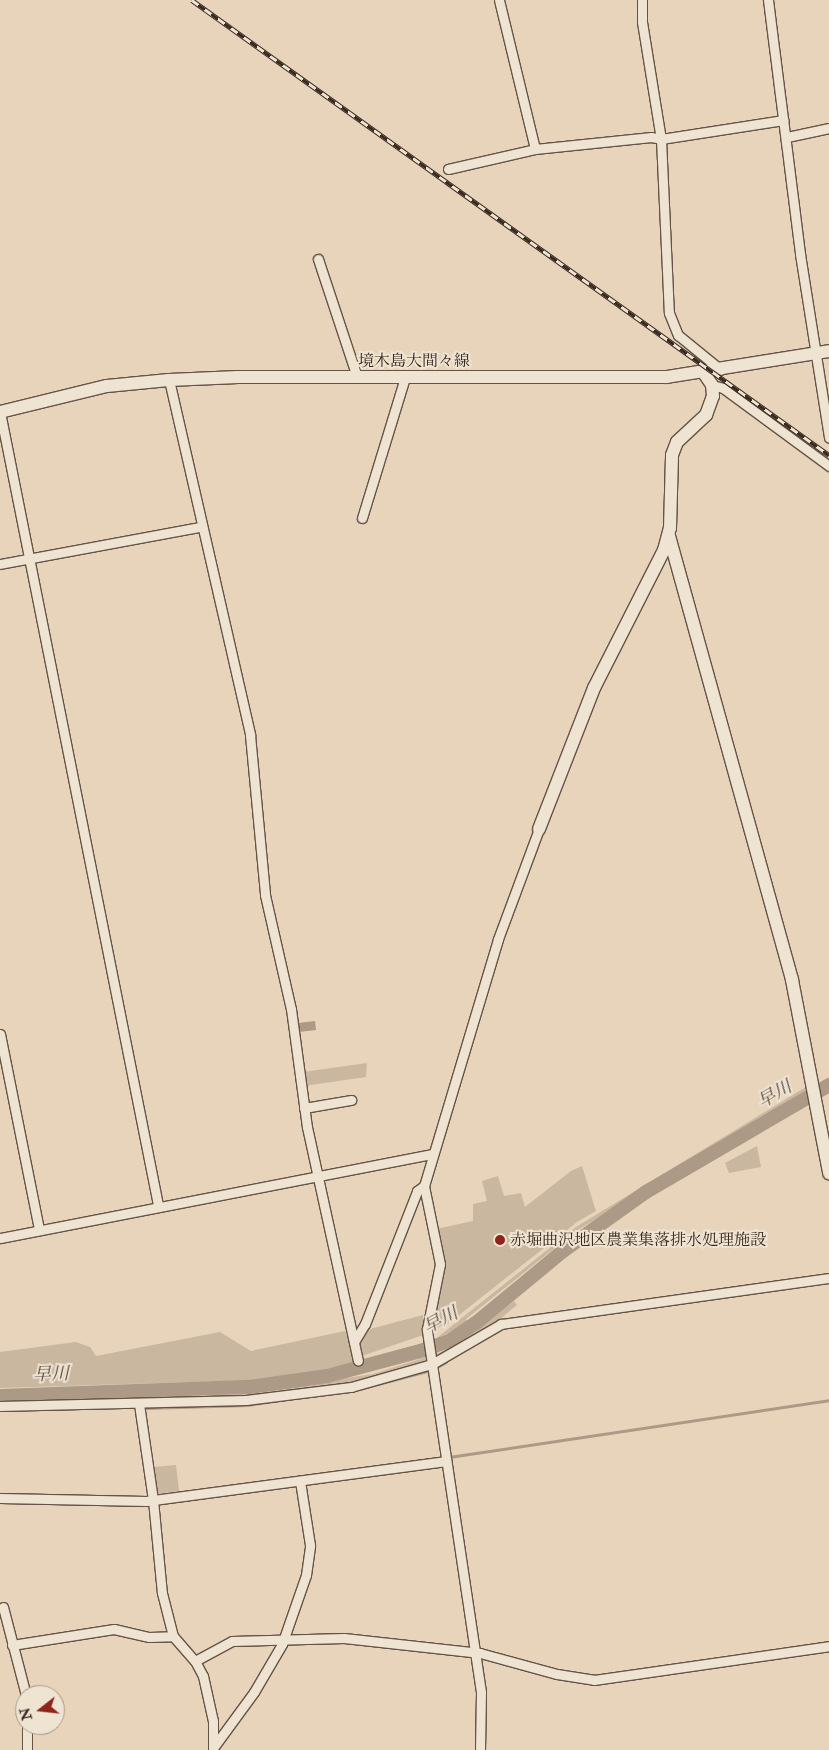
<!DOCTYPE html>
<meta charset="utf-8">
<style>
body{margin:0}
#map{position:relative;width:829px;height:1750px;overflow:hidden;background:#e7d4ba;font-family:"IM FELL Double Pica","Noto Serif JP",serif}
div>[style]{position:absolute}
.green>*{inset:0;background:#c9b7a0}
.water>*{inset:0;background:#ac9a86}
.stream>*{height:2.5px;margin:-1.25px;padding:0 1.25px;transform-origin:1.25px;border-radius:1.25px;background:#ac9a86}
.river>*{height:14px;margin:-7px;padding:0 7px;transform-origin:7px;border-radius:7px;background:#ac9a86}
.roads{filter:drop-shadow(1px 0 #645447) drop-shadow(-1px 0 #645447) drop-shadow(0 1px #645447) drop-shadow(0 -1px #645447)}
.street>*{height:9px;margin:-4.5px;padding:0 4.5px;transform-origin:4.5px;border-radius:4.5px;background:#efe3d2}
.secondary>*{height:12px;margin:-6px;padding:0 6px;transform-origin:6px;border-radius:6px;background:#efe3d2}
.rail>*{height:4.5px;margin-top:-2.25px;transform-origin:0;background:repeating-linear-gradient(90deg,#efe3d2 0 8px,#392a21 0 16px);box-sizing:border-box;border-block:1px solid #392a21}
.dots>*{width:14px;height:14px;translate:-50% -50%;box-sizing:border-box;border:2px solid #efe3d2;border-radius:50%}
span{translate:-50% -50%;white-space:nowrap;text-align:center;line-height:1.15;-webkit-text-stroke:4px #efe3d2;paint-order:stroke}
.street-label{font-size:16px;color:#392a21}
.poi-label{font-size:16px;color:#392a21}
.left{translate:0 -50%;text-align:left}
.water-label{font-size:18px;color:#56463a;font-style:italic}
.north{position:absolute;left:15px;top:1685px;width:50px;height:50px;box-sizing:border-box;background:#efe3d2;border:1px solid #a6998b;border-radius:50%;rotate:254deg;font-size:14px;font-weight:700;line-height:20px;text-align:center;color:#392a21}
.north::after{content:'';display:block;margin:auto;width:18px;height:22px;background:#8f2418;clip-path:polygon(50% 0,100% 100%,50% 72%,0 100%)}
</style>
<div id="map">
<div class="green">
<i style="clip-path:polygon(367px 1063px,366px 1077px,304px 1086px,303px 1072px)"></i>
<i style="clip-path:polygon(806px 1087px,811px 1089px,576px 1231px,466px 1319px,468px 1322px,433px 1341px,576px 1227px)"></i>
<i style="clip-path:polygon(757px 1146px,761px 1167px,729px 1173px,725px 1163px)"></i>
<i style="clip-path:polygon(582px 1166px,596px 1211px,577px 1222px,449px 1323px,432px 1330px,430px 1319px,443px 1262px,436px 1229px,473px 1221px,473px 1204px,487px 1201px,482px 1181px,498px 1176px,504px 1196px,521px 1193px,525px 1207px,571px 1171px)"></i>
<i style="clip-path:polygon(514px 1301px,517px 1305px,473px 1341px,449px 1354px,346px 1385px,244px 1398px,91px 1400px,239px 1394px,373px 1374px,439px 1353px,477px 1331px)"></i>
<i style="clip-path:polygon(423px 1315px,423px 1335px,359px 1357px,358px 1349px,366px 1330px)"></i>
<i style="clip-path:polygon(345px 1331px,356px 1362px,305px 1374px,253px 1380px,0 1388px,0 1352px,76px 1342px,90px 1347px,96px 1356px,220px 1332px,251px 1351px)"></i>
<i style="clip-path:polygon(176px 1465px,179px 1491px,156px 1494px,153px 1467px)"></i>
</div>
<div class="water">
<i style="clip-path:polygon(315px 1021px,316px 1030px,299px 1032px,298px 1023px)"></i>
</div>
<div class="stream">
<i style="left:439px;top:1366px;width:8px;rotate:-30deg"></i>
<i style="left:359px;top:1389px;width:70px;rotate:-14.8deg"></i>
<i style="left:144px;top:1408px;width:103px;rotate:-1.7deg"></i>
<i style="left:247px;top:1405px;width:40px;rotate:-8.5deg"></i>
<i style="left:449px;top:1457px;width:384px;rotate:-8.5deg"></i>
</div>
<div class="river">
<i style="left:0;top:1396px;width:250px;rotate:-2.1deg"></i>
<i style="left:250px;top:1387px;width:78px;rotate:-8.1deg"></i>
<i style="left:327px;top:1376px;width:100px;rotate:-15deg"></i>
<i style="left:424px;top:1350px;width:27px;rotate:-20deg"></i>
<i style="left:449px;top:1341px;width:32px;rotate:-34deg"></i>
<i style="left:476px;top:1323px;width:113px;rotate:-39.6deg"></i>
<i style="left:563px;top:1251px;width:102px;rotate:-35.4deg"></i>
<i style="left:646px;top:1192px;width:212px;rotate:-30.3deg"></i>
</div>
<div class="roads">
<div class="street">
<i style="left:499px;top:0;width:153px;rotate:76.4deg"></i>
<i style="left:642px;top:0;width:22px;rotate:90deg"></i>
<i style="left:642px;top:22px;width:119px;rotate:80.8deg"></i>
<i style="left:661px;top:139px;width:174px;rotate:87.4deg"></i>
<i style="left:669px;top:313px;width:24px;rotate:68deg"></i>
<i style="left:678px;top:335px;width:55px;rotate:39.1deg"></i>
<i style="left:768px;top:0;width:256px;rotate:82.8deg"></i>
<i style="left:800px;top:254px;width:186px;rotate:81deg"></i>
<i style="left:787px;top:137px;width:43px;rotate:-12.1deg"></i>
<i style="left:448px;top:169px;width:89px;rotate:-12.9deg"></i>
<i style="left:535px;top:149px;width:117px;rotate:-5.9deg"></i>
<i style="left:651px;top:137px;width:10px;rotate:11deg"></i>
<i style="left:661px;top:139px;width:124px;rotate:-8.8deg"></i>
<i style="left:318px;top:259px;width:124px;rotate:71.7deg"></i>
<i style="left:169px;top:380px;width:364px;rotate:77.1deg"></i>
<i style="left:250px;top:735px;width:161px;rotate:84.6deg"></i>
<i style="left:265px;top:895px;width:117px;rotate:77.2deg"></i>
<i style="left:291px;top:1009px;width:119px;rotate:82.3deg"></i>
<i style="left:307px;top:1127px;width:239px;rotate:77.7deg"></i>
<i style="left:712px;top:385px;width:11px;rotate:15deg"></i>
<i style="left:723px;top:388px;width:132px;rotate:36.3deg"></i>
<i style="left:0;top:412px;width:809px;rotate:78.73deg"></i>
<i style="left:362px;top:518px;width:147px;rotate:-73deg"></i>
<i style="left:0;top:564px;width:203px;rotate:-10.5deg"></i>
<i style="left:0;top:1034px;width:200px;rotate:78.7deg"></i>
<i style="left:304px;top:1108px;width:48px;rotate:-9.7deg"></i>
<i style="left:0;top:1238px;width:440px;rotate:-11deg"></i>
<i style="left:354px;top:1342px;width:21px;rotate:-59deg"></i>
<i style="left:365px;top:1324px;width:143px;rotate:-68.6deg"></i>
<i style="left:417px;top:1191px;width:9px;rotate:-36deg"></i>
<i style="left:139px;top:1404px;width:97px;rotate:81.7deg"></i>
<i style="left:153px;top:1500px;width:93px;rotate:84.5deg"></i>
<i style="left:162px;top:1593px;width:44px;rotate:75.7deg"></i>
<i style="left:0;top:1406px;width:246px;rotate:-1.4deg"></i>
<i style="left:246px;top:1400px;width:106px;rotate:-7.1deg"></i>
<i style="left:351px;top:1387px;width:84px;rotate:-15.9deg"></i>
<i style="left:432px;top:1364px;width:80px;rotate:-30.1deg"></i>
<i style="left:501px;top:1324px;width:331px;rotate:-8deg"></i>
<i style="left:0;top:1498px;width:146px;rotate:1.2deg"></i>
<i style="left:146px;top:1501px;width:303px;rotate:-7.6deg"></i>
<i style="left:3px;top:1607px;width:91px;rotate:75.4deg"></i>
<i style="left:12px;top:1645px;width:103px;rotate:-8.9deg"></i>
<i style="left:114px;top:1629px;width:36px;rotate:13deg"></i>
<i style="left:149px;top:1637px;width:24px;rotate:-2deg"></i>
<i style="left:173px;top:1636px;width:33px;rotate:49deg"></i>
<i style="left:195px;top:1661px;width:17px;rotate:62deg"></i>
<i style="left:203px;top:1676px;width:46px;rotate:77.5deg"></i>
<i style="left:213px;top:1721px;width:28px;rotate:90deg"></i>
<i style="left:195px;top:1661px;width:42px;rotate:-28.4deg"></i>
<i style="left:232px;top:1641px;width:112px;rotate:-1.5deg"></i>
<i style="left:344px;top:1638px;width:137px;rotate:6.3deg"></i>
<i style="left:480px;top:1653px;width:80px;rotate:15.3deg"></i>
<i style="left:557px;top:1674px;width:37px;rotate:9deg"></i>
<i style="left:594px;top:1680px;width:237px;rotate:-8.2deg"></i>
<i style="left:27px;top:1725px;width:25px;rotate:90deg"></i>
<i style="left:213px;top:1748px;width:69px;rotate:-53.8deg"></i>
<i style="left:254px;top:1692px;width:56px;rotate:-59.7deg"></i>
<i style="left:282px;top:1644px;width:73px;rotate:-70.8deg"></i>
<i style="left:306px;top:1575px;width:30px;rotate:-82deg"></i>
<i style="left:310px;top:1545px;width:65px;rotate:-98.9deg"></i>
<i style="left:480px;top:1750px;width:58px;rotate:-89deg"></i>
<i style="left:481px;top:1692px;width:367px;rotate:-98.5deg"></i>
<i style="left:427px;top:1329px;width:66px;rotate:-78.7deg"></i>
<i style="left:440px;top:1264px;width:80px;rotate:-101.6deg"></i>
<i style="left:424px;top:1186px;width:258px;rotate:-73.3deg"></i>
<i style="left:498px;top:939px;width:117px;rotate:-69.6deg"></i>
</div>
<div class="secondary">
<i style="left:0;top:412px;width:110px;rotate:-13.7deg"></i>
<i style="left:107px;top:386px;width:62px;rotate:-5.5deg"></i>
<i style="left:169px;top:380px;width:69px;rotate:-2.5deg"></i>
<i style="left:238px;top:377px;width:429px"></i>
<i style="left:667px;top:377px;width:164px;rotate:-9.1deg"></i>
<i style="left:669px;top:536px;width:461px;rotate:74.5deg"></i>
<i style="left:792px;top:980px;width:197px;rotate:79.1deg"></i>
<i style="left:539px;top:829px;width:151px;rotate:-68.7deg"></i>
<i style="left:594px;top:688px;width:155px;rotate:-63.1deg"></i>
<i style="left:664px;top:550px;width:23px;rotate:-75deg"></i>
<i style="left:670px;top:528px;width:73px;rotate:-88.4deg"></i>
<i style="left:672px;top:455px;width:14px;rotate:-69deg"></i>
<i style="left:677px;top:442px;width:40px;rotate:-43deg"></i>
<i style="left:706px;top:415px;width:20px;rotate:-70deg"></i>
<i style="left:713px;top:396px;width:11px;rotate:-95deg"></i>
<i style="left:712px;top:385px;width:14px;rotate:-124deg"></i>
</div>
</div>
<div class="rail">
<i style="left:192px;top:0;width:783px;rotate:35.54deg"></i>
</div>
<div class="dots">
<i style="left:500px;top:1240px;background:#8f2418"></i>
</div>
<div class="street-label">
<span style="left:414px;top:361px">境木島大間々線</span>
</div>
<div class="poi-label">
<span class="left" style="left:510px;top:1240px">赤堀曲沢地区農業集落排水処理施設</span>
</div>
<div class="water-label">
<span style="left:775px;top:1095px;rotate:-30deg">早川</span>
<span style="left:441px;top:1321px;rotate:-28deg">早川</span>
<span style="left:51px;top:1375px;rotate:-2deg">早川</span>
</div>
<div class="north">N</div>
</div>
